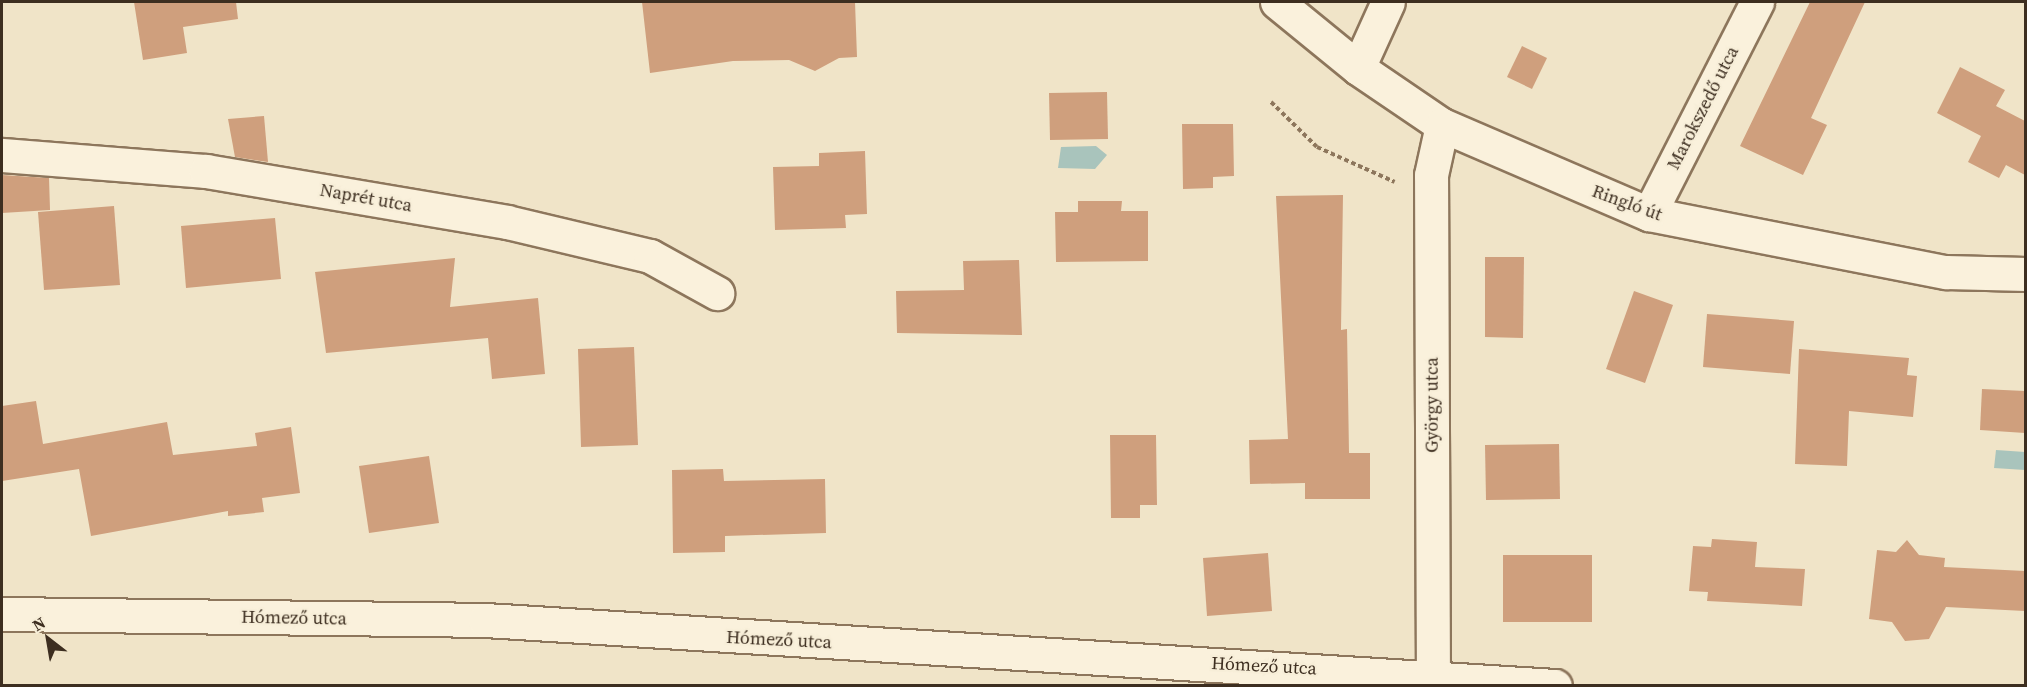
<!DOCTYPE html>
<meta charset="utf-8">
<style>
body{margin:0}
#map{position:relative;width:2027px;height:687px;overflow:hidden;background:#f0e4c8;font-family:"Source Serif 4",serif}
div>[style]{position:absolute}
.water>*{inset:0;background:#a9c4bc}
.building>*{inset:0;background:#cf9f7d}
.path>*{height:4px;margin-top:-2px;transform-origin:0;background:repeating-linear-gradient(90deg,#8d765c 0 4.5px,transparent 0 7.5px)}
.roads{filter:drop-shadow(2px 0 #8d765c) drop-shadow(-2px 0 #8d765c) drop-shadow(0 2px #8d765c) drop-shadow(0 -2px #8d765c)}
.minor>*{height:33px;margin:-16.5px;padding:0 16.5px;transform-origin:16.5px;border-radius:16.5px;background:#faf1dc}
span{translate:-50% -50%;white-space:nowrap;text-align:center;line-height:1.15;-webkit-text-stroke:4.5px #f7eed8;paint-order:stroke}
.street-label{font-size:18px;color:#3d2e20}
.frame{position:absolute;inset:0;border:3px solid #3d2e20;pointer-events:none}
.north{position:absolute;left:18px;top:609px;width:60px;height:60px;-webkit-text-stroke:4px #f7eed8;paint-order:stroke;rotate:329deg;font-size:16px;font-weight:700;line-height:24px;text-align:center;color:#3d2e20}
.north::after{content:'';display:block;margin:auto;width:21px;height:27px;background:#3d2e20;clip-path:polygon(50% 0,100% 100%,50% 72%,0 100%)}
</style>
<div id="map">
<div class="water">
<i style="clip-path:polygon(1096px 146px,1107px 155px,1095px 169px,1058px 168px,1061px 147px)"></i>
<i style="clip-path:polygon(1996px 450px,2025px 452px,2025px 470px,1994px 468px)"></i>
</div>
<div class="building">
<i style="clip-path:polygon(134px 2px,236px 2px,238px 19px,183px 27px,187px 53px,143px 60px)"></i>
<i style="clip-path:polygon(642px 2px,855px 2px,857px 57px,839px 58px,815px 71px,789px 60px,733px 61px,650px 73px)"></i>
<i style="clip-path:polygon(1810px 2px,1865px 2px,1811px 118px,1827px 125px,1803px 175px,1740px 146px)"></i>
<i style="clip-path:polygon(1522px 46px,1547px 58px,1532px 89px,1507px 77px)"></i>
<i style="clip-path:polygon(1960px 67px,2005px 90px,1996px 106px,2025px 121px,2025px 175px,2006px 165px,1999px 178px,1968px 162px,1981px 136px,1937px 113px)"></i>
<i style="clip-path:polygon(1107px 92px,1108px 139px,1050px 140px,1049px 93px)"></i>
<i style="clip-path:polygon(264px 116px,268px 162px,235px 157px,228px 119px)"></i>
<i style="clip-path:polygon(1182px 124px,1233px 124px,1234px 176px,1213px 177px,1213px 188px,1183px 189px)"></i>
<i style="clip-path:polygon(865px 151px,867px 214px,845px 215px,846px 228px,775px 230px,773px 167px,819px 166px,819px 153px)"></i>
<i style="clip-path:polygon(2px 175px,49px 178px,50px 210px,2px 213px)"></i>
<i style="clip-path:polygon(1343px 195px,1341px 330px,1347px 329px,1349px 453px,1370px 453px,1370px 499px,1305px 499px,1305px 483px,1250px 484px,1249px 440px,1288px 439px,1276px 196px)"></i>
<i style="clip-path:polygon(1078px 201px,1122px 201px,1121px 211px,1148px 211px,1148px 261px,1056px 262px,1055px 212px,1078px 212px)"></i>
<i style="clip-path:polygon(114px 206px,120px 285px,44px 290px,38px 212px)"></i>
<i style="clip-path:polygon(275px 218px,281px 279px,186px 288px,181px 226px)"></i>
<i style="clip-path:polygon(1485px 257px,1524px 257px,1523px 338px,1485px 337px)"></i>
<i style="clip-path:polygon(455px 258px,450px 307px,538px 298px,545px 374px,492px 379px,488px 338px,326px 353px,315px 272px)"></i>
<i style="clip-path:polygon(1019px 260px,1022px 335px,897px 333px,896px 291px,964px 290px,963px 261px)"></i>
<i style="clip-path:polygon(1634px 291px,1673px 305px,1645px 383px,1606px 369px)"></i>
<i style="clip-path:polygon(1707px 314px,1794px 321px,1790px 374px,1703px 367px)"></i>
<i style="clip-path:polygon(634px 347px,638px 445px,581px 447px,578px 349px)"></i>
<i style="clip-path:polygon(1799px 349px,1909px 358px,1907px 375px,1917px 376px,1913px 417px,1849px 411px,1847px 466px,1795px 464px)"></i>
<i style="clip-path:polygon(1982px 389px,2025px 391px,2025px 433px,1980px 430px)"></i>
<i style="clip-path:polygon(36px 401px,43px 444px,167px 422px,173px 455px,257px 446px,255px 433px,291px 427px,300px 493px,262px 498px,264px 512px,228px 516px,228px 511px,91px 536px,79px 469px,2px 481px,2px 406px)"></i>
<i style="clip-path:polygon(1110px 435px,1156px 435px,1157px 505px,1140px 505px,1140px 518px,1111px 518px)"></i>
<i style="clip-path:polygon(1559px 444px,1560px 499px,1486px 500px,1485px 445px)"></i>
<i style="clip-path:polygon(429px 456px,439px 523px,369px 533px,359px 466px)"></i>
<i style="clip-path:polygon(723px 469px,724px 481px,825px 479px,826px 533px,725px 536px,725px 552px,673px 553px,672px 470px)"></i>
<i style="clip-path:polygon(1712px 539px,1757px 542px,1755px 567px,1805px 569px,1802px 606px,1707px 601px,1708px 592px,1689px 591px,1693px 546px,1711px 547px)"></i>
<i style="clip-path:polygon(1907px 540px,1919px 555px,1945px 558px,1944px 567px,2025px 571px,2025px 611px,1946px 607px,1929px 639px,1905px 641px,1892px 622px,1869px 619px,1877px 550px,1896px 552px)"></i>
<i style="clip-path:polygon(1268px 553px,1272px 611px,1207px 616px,1203px 558px)"></i>
<i style="clip-path:polygon(1503px 555px,1592px 555px,1592px 622px,1503px 622px)"></i>
</div>
<div class="path">
<i style="left:1271px;top:102px;width:64px;rotate:44.4deg"></i>
<i style="left:1317px;top:147px;width:85px;rotate:24.2deg"></i>
</div>
<div class="roads">
<div class="minor">
<i style="left:1277px;top:2px;width:104px;rotate:39.2deg"></i>
<i style="left:1358px;top:68px;width:102px;rotate:34.2deg"></i>
<i style="left:1442px;top:125px;width:225px;rotate:23.3deg"></i>
<i style="left:1649px;top:214px;width:303px;rotate:11.1deg"></i>
<i style="left:1946px;top:272px;width:80px;rotate:1.4deg"></i>
<i style="left:1358px;top:68px;width:72px;rotate:-65.6deg"></i>
<i style="left:2px;top:155px;width:205px;rotate:4.5deg"></i>
<i style="left:206px;top:171px;width:305px;rotate:9.6deg"></i>
<i style="left:507px;top:222px;width:147px;rotate:13.4deg"></i>
<i style="left:650px;top:256px;width:77px;rotate:28.9deg"></i>
<i style="left:1649px;top:214px;width:238px;rotate:-63deg"></i>
<i style="left:2px;top:614px;width:483px;rotate:0.7deg"></i>
<i style="left:485px;top:620px;width:1072px;rotate:3.53deg"></i>
<i style="left:1433px;top:686px;width:511px;rotate:-90.22deg"></i>
<i style="left:1431px;top:175px;width:51px;rotate:-77.6deg"></i>
</div>
</div>
<div class="street-label">
<span style="left:1703px;top:108px;rotate:-63deg">Marokszedő utca</span>
<span style="left:366px;top:198px;rotate:10deg">Naprét utca</span>
<span style="left:1627px;top:203px;rotate:20deg">Ringló út</span>
<span style="left:1432px;top:405px;rotate:-90deg">György utca</span>
<span style="left:294px;top:618px;rotate:1deg">Hómező utca</span>
<span style="left:779px;top:640px;rotate:3deg">Hómező utca</span>
<span style="left:1264px;top:666px;rotate:3deg">Hómező utca</span>
</div>
<div class="frame"></div>
<div class="north">N</div>
</div>
